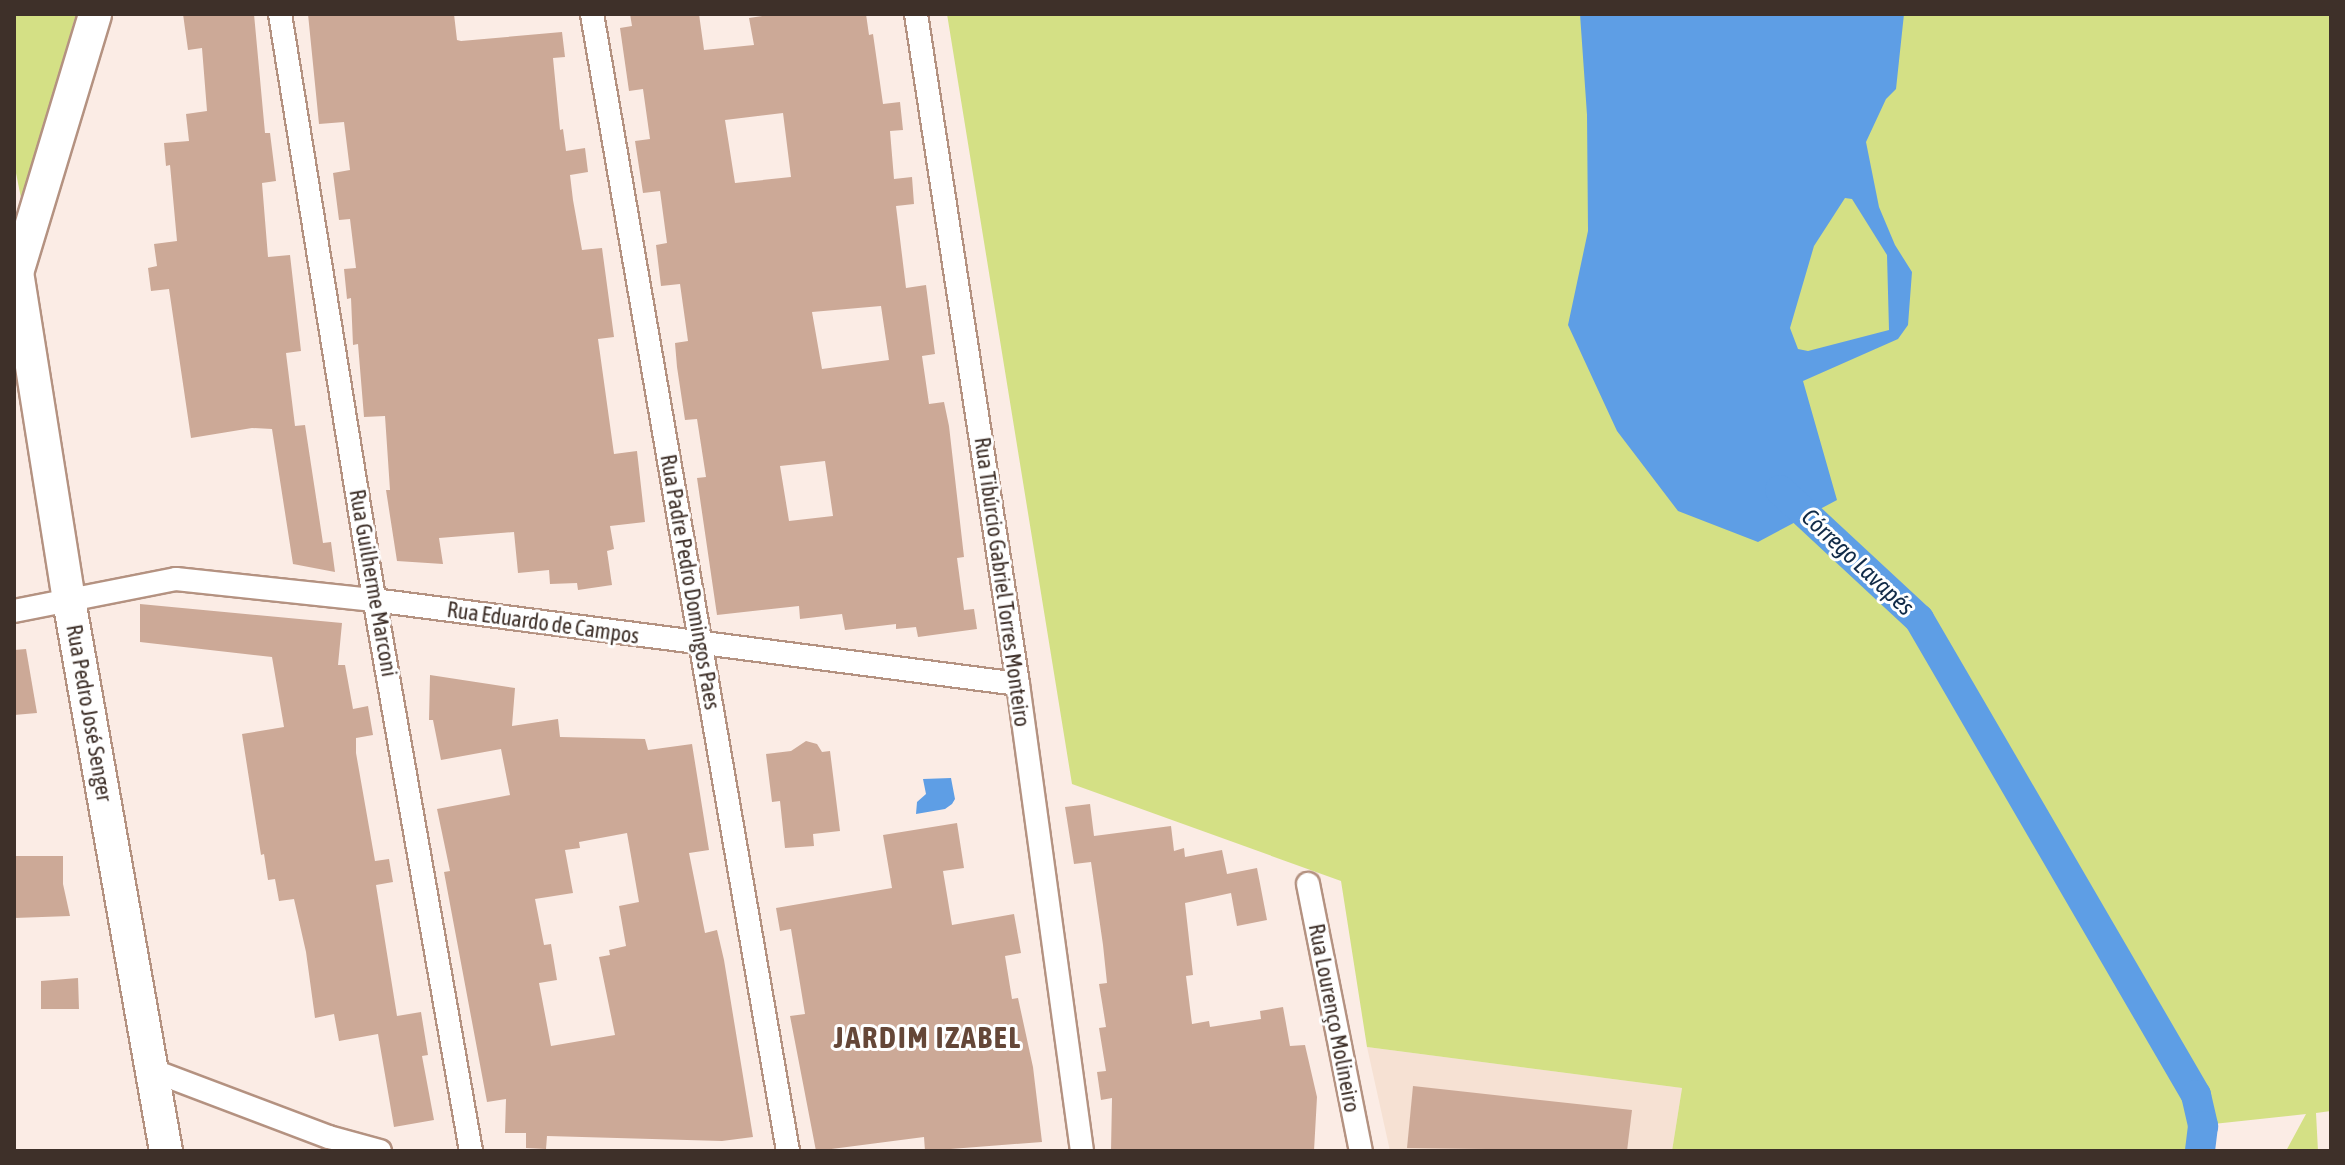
<!DOCTYPE html>
<meta charset="utf-8">
<style>
body{margin:0}
#map{position:relative;width:2345px;height:1165px;overflow:hidden;background:#fbece5;font-family:"Asap Condensed",sans-serif}
div>[style]{position:absolute}
.industrial>*{inset:0;background:#f6e1d3}
.green>*{inset:0;background:#d4e085}
.water>*{inset:0;background:#5e9ee5}
.canal>*{height:30px;margin:-15px;padding:0 15px;transform-origin:15px;border-radius:15px;background:#5e9ee5}
.building>*{inset:0;background:#cca997}
.roads{filter:drop-shadow(2px 0 #b49281) drop-shadow(-2px 0 #b49281) drop-shadow(0 2px #b49281) drop-shadow(0 -2px #b49281)}
.street>*{height:22px;margin:-11px;padding:0 11px;transform-origin:11px;border-radius:11px;background:#fff}
.secondary>*{height:32px;margin:-16px;padding:0 16px;transform-origin:16px;border-radius:16px;background:#fff}
span{translate:-50% -50%;white-space:nowrap;text-align:center;line-height:1.15;-webkit-text-stroke:6px #fff;paint-order:stroke}
.street-label{font-size:22px;color:#3e3029}
.water-label{font-size:24px;color:#112b48;font-style:italic}
.district-label{font-size:30px;color:#654738;font-weight:700;letter-spacing:2px}
.frame{position:absolute;inset:0;border:16px solid #3e3029;pointer-events:none}
</style>
<div id="map">
<div class="industrial">
<i style="clip-path:polygon(1367px 1047px,1682px 1088px,1672px 1151px,1390px 1151px)"></i>
</div>
<div class="green">
<i style="clip-path:polygon(14px 14px,76px 14px,22px 203px,14px 163px)"></i>
<i style="clip-path:polygon(947px 14px,2331px 14px,2331px 1111px,2316px 1113px,2318px 1151px,2286px 1151px,2306px 1114px,2204px 1125px,2200px 1151px,1672px 1151px,1682px 1088px,1367px 1047px,1341px 881px,1072px 784px)"></i>
</div>
<div class="water">
<i style="clip-path:polygon(evenodd,1580px 14px,1904px 14px,1896px 89px,1886px 99px,1866px 142px,1879px 207px,1895px 245px,1912px 272px,1908px 325px,1898px 339px,1803px 381px,1837px 500px,1758px 542px,1678px 511px,1617px 431px,1568px 325px,1588px 231px,1587px 115px,1580px 14px,1845px 198px,1852px 199px,1887px 255px,1889px 330px,1808px 351px,1798px 349px,1790px 328px,1814px 246px,1845px 198px)"></i>
<i style="clip-path:polygon(951px 778px,955px 799px,952px 804px,945px 809px,916px 814px,917px 802px,926px 794px,923px 779px)"></i>
</div>
<div class="canal">
<i style="left:1780px;top:490px;width:190px;rotate:42.9deg"></i>
<i style="left:1919px;top:619px;width:551px;rotate:59.8deg"></i>
<i style="left:2196px;top:1095px;width:32px;rotate:77deg"></i>
<i style="left:2203px;top:1126px;width:25px;rotate:97deg"></i>
</div>
<div class="building">
<i style="clip-path:polygon(183px 14px,254px 14px,265px 133px,270px 133px,276px 181px,262px 183px,268px 257px,290px 255px,301px 351px,286px 353px,295px 426px,305px 425px,323px 543px,331px 542px,335px 572px,293px 564px,272px 429px,252px 428px,191px 438px,169px 289px,151px 291px,148px 268px,157px 266px,154px 244px,177px 241px,170px 165px,166px 166px,164px 143px,189px 141px,186px 114px,207px 111px,202px 48px,188px 50px)"></i>
<i style="clip-path:polygon(308px 14px,454px 14px,457px 40px,461px 41px,562px 32px,565px 57px,553px 58px,560px 130px,563px 129px,566px 151px,585px 148px,588px 172px,570px 175px,573px 200px,582px 250px,602px 248px,614px 337px,598px 339px,614px 454px,637px 451px,645px 522px,610px 526px,614px 549px,607px 551px,612px 585px,578px 590px,577px 583px,550px 584px,549px 570px,518px 573px,514px 532px,439px 538px,443px 564px,397px 561px,386px 490px,390px 490px,385px 416px,364px 417px,358px 344px,353px 345px,351px 298px,347px 299px,344px 269px,356px 268px,350px 219px,339px 220px,333px 173px,350px 170px,344px 122px,319px 124px)"></i>
<i style="clip-path:polygon(evenodd,630px 14px,699px 14px,704px 50px,754px 45px,749px 18px,777px 14px,866px 14px,869px 35px,873px 34px,883px 104px,900px 102px,903px 130px,890px 131px,894px 179px,912px 177px,914px 204px,896px 206px,906px 288px,926px 285px,935px 354px,922px 356px,929px 404px,944px 402px,949px 426px,964px 557px,957px 558px,964px 610px,974px 609px,977px 629px,918px 637px,916px 627px,896px 629px,896px 624px,845px 630px,842px 614px,800px 619px,799px 606px,717px 615px,697px 478px,706px 477px,697px 419px,685px 420px,677px 367px,675px 343px,688px 341px,680px 284px,661px 286px,656px 245px,667px 243px,660px 191px,643px 193px,635px 141px,650px 139px,643px 89px,629px 91px,620px 28px,632px 26px,630px 14px,783px 113px,791px 177px,735px 183px,725px 120px,783px 113px,630px 14px,881px 306px,889px 360px,822px 369px,812px 312px,881px 306px,630px 14px,825px 461px,833px 516px,789px 521px,780px 466px,825px 461px)"></i>
<i style="clip-path:polygon(140px 604px,342px 623px,338px 665px,345px 665px,353px 709px,368px 706px,373px 735px,356px 738px,356px 753px,375px 861px,389px 859px,393px 882px,376px 885px,397px 1016px,421px 1012px,428px 1055px,422px 1056px,434px 1120px,394px 1127px,378px 1034px,339px 1041px,334px 1014px,315px 1018px,306px 952px,294px 899px,279px 901px,275px 879px,268px 880px,264px 854px,261px 855px,242px 734px,284px 727px,272px 657px,140px 642px)"></i>
<i style="clip-path:polygon(26px 649px,37px 713px,14px 715px,14px 650px)"></i>
<i style="clip-path:polygon(evenodd,430px 675px,515px 688px,512px 726px,558px 719px,560px 737px,645px 739px,648px 750px,692px 744px,709px 850px,689px 853px,705px 933px,717px 930px,724px 960px,753px 1137px,722px 1141px,547px 1136px,546px 1149px,526px 1148px,526px 1133px,505px 1133px,506px 1099px,487px 1102px,444px 872px,450px 871px,437px 809px,510px 795px,501px 749px,441px 760px,433px 720px,429px 720px,430px 675px,627px 833px,639px 902px,619px 906px,626px 946px,609px 950px,610px 955px,599px 957px,615px 1035px,551px 1046px,539px 983px,557px 980px,551px 944px,544px 945px,535px 899px,573px 893px,565px 850px,580px 848px,579px 842px,627px 833px)"></i>
<i style="clip-path:polygon(806px 741px,817px 744px,822px 752px,830px 751px,840px 831px,813px 834px,814px 846px,785px 848px,780px 801px,772px 802px,766px 754px,791px 751px)"></i>
<i style="clip-path:polygon(1090px 804px,1094px 836px,1171px 826px,1174px 851px,1184px 848px,1185px 857px,1222px 850px,1227px 874px,1257px 868px,1267px 920px,1237px 926px,1231px 893px,1185px 903px,1193px 975px,1186px 976px,1192px 1024px,1209px 1021px,1210px 1027px,1261px 1019px,1260px 1011px,1283px 1007px,1290px 1046px,1305px 1045px,1317px 1097px,1314px 1151px,1111px 1151px,1112px 1098px,1101px 1100px,1097px 1072px,1106px 1071px,1099px 1028px,1106px 1027px,1099px 984px,1107px 983px,1103px 945px,1091px 862px,1074px 864px,1065px 807px)"></i>
<i style="clip-path:polygon(957px 823px,964px 868px,943px 871px,952px 925px,1014px 914px,1021px 953px,1005px 956px,1012px 999px,1018px 998px,1033px 1067px,1042px 1142px,925px 1151px,924px 1137px,816px 1151px,790px 1016px,805px 1014px,791px 929px,780px 931px,776px 908px,892px 888px,883px 835px)"></i>
<i style="clip-path:polygon(14px 856px,63px 856px,63px 884px,70px 916px,14px 918px)"></i>
<i style="clip-path:polygon(78px 978px,79px 1009px,41px 1009px,41px 981px)"></i>
<i style="clip-path:polygon(1413px 1086px,1632px 1110px,1627px 1151px,1407px 1148px)"></i>
</div>
<div class="roads">
<div class="street">
<i style="left:280px;top:14px;width:573px;rotate:80.87deg"></i>
<i style="left:371px;top:580px;width:580px;rotate:80.07deg"></i>
<i style="left:592px;top:14px;width:1154px;rotate:80.22deg"></i>
<i style="left:916px;top:14px;width:678px;rotate:81.34deg"></i>
<i style="left:1018px;top:684px;width:471px;rotate:82.2deg"></i>
<i style="left:14px;top:611px;width:165px;rotate:-11.2deg"></i>
<i style="left:176px;top:579px;width:199px;rotate:6.1deg"></i>
<i style="left:374px;top:600px;width:649px;rotate:7.43deg"></i>
<i style="left:1308px;top:884px;width:272px;rotate:78.8deg"></i>
<i style="left:154px;top:1071px;width:187px;rotate:20.7deg"></i>
<i style="left:329px;top:1137px;width:53px;rotate:15.4deg"></i>
</div>
<div class="secondary">
<i style="left:14px;top:253px;width:351px;rotate:81deg"></i>
<i style="left:69px;top:600px;width:559px;rotate:80.02deg"></i>
<i style="left:17px;top:273px;width:270px;rotate:-73.2deg"></i>
</div>
</div>
<div class="street-label">
<span style="left:690px;top:582px;rotate:80deg">Rua Padre Pedro Domingos Paes</span>
<span style="left:1002px;top:582px;rotate:82deg">Rua Tibúrcio Gabriel Torres Monteiro</span>
<span style="left:373px;top:583px;rotate:80deg">Rua Guilherme Marconi</span>
<span style="left:543px;top:623px;rotate:8deg">Rua Eduardo de Campos</span>
<span style="left:89px;top:713px;rotate:80deg">Rua Pedro José Senger</span>
<span style="left:1334px;top:1018px;rotate:79deg">Rua Lourenço Molineiro</span>
</div>
<div class="water-label">
<span style="left:1858px;top:562px;rotate:43deg">Córrego Lavapés</span>
</div>
<div class="district-label">
<span style="left:928px;top:1037px">JARDIM IZABEL</span>
</div>
<div class="frame"></div>
</div>
